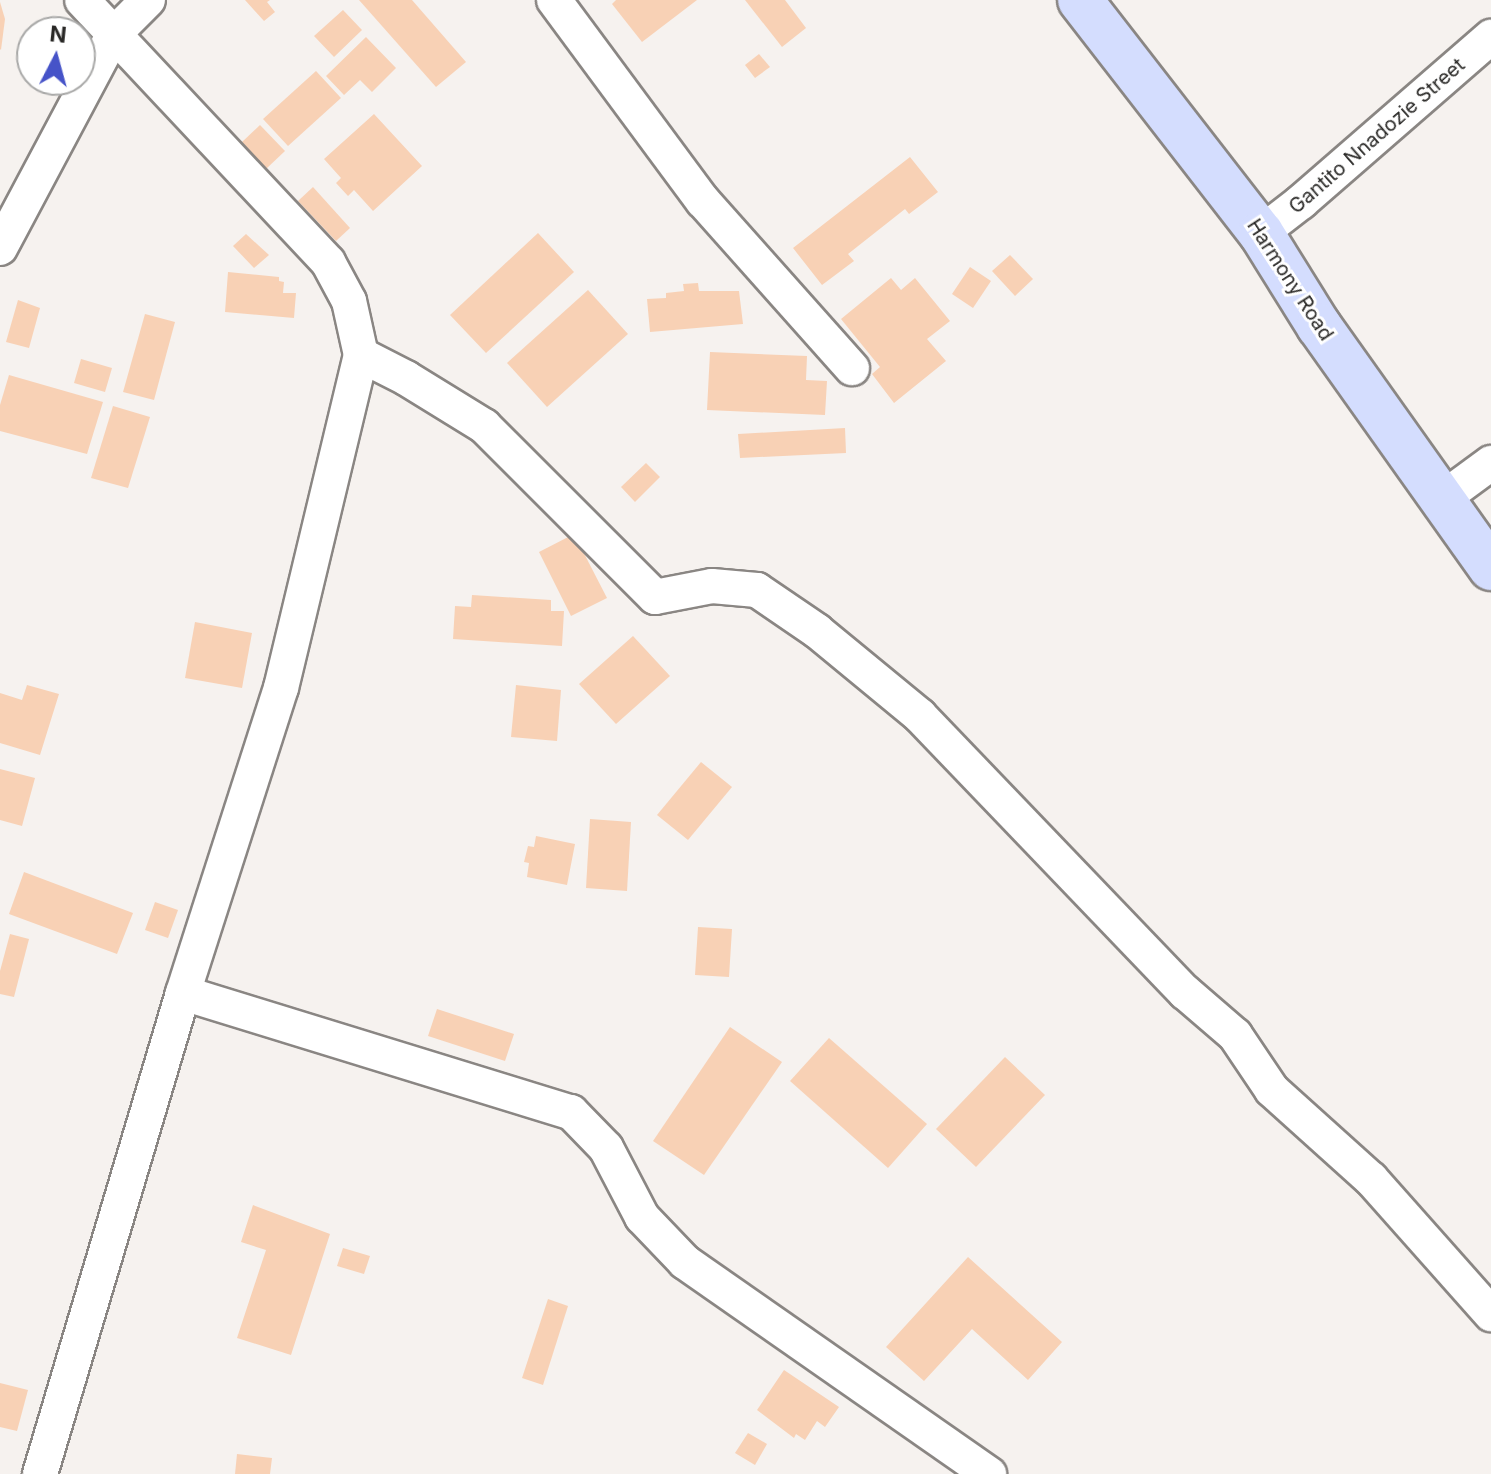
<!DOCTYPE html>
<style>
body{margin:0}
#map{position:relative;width:1491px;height:1474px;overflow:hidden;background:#f6f2ef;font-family:Inter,sans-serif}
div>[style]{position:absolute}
.building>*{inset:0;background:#f8d1b5}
.roads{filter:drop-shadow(2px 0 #8a8683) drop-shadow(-2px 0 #8a8683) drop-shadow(0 2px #8a8683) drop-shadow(0 -2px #8a8683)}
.minor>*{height:34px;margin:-17px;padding:0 17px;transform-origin:17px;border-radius:17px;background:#fff}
.major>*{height:44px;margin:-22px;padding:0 22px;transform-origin:22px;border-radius:22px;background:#d4ddfe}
span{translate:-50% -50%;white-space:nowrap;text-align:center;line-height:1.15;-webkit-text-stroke:6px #fff;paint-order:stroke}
.street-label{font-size:20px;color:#292826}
.north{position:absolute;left:16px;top:16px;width:80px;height:80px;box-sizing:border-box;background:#fff;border:2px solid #a9a9a8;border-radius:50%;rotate:6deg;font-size:22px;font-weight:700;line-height:32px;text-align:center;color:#292826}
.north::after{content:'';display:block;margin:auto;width:28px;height:36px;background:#4653c8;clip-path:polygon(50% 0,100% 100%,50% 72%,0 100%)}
</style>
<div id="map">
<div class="building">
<i style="clip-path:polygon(245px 0,270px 0,267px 2px,275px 12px,264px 21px)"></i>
<i style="clip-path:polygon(359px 0,412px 0,466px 62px,436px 87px)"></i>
<i style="clip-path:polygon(616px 0,697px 0,642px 42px,612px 4px)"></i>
<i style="clip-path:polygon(745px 0,785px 0,806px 28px,782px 47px)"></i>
<i style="clip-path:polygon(0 2px,5px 19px,1px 50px,0 49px)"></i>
<i style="clip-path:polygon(343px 10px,362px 30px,334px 57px,314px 36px)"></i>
<i style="clip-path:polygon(366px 37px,396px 68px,372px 92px,360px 80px,344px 95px,326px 76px)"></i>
<i style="clip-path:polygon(759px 54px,770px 67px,755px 78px,745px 65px)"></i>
<i style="clip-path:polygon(316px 71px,341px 98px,288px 146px,263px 119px)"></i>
<i style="clip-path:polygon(374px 114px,422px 166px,373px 211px,354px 190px,348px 196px,336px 183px,341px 178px,324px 159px)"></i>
<i style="clip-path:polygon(260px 125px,285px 151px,266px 169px,242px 142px)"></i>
<i style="clip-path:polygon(910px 157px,938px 192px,909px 214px,905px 209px,848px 254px,854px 261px,822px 285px,793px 248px)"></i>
<i style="clip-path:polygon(313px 187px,350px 228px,336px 241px,298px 201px)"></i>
<i style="clip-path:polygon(538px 233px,574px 272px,486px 353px,450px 315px)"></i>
<i style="clip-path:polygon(246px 234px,269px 255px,254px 268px,233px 246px)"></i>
<i style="clip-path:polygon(1010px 255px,1033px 279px,1015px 296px,992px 271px)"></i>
<i style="clip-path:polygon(970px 267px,991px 281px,973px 308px,952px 294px)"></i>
<i style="clip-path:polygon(228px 272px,279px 277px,279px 281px,284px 282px,283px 293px,296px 293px,294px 318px,225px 312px)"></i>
<i style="clip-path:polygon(891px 278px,901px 290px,915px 278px,950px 321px,927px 339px,946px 361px,894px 403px,872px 374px,880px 367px,841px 319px)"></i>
<i style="clip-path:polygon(698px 283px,699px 291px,739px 291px,743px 324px,650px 332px,647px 299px,666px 298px,666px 293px,684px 291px,683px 284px)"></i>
<i style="clip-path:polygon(588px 290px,628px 334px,547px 407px,507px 363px)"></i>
<i style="clip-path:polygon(18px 300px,40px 308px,29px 348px,6px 342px)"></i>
<i style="clip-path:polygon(145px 314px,175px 322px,154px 400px,123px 392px)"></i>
<i style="clip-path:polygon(710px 352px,807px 356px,806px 380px,827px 381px,825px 415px,707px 410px)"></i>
<i style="clip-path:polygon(81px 359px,112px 368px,105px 392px,74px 383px)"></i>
<i style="clip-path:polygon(9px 375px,103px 402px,87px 454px,0 431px,0 405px)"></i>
<i style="clip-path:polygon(113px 406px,150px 417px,128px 488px,91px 478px)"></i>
<i style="clip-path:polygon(845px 428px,846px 453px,740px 458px,738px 434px)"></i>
<i style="clip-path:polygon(646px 463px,660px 477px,635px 502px,621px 487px)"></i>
<i style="clip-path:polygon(574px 534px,607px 598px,571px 616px,539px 552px)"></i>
<i style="clip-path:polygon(472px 595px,551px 600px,551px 611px,564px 611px,562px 646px,453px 639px,455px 606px,471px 607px)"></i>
<i style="clip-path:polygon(195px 622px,252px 633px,242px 688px,185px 678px)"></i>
<i style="clip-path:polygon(633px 636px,670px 676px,616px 724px,579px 684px)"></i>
<i style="clip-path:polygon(27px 685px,59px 694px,40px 755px,0 743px,0 693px,22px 700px)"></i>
<i style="clip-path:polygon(516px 685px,561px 690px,557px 741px,511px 737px)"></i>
<i style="clip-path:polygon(701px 762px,732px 787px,688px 840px,657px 815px)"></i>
<i style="clip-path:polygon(0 769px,35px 778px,22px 826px,0 820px)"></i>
<i style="clip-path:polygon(590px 819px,631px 822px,627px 891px,586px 888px)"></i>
<i style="clip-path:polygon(536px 836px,575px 844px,567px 885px,527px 877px,529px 863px,524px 862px,528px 846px,534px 847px)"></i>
<i style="clip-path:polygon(24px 872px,133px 913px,117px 954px,9px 914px)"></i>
<i style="clip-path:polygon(155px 902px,178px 910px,168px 938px,145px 930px)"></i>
<i style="clip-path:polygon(698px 927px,732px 929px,729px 977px,695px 975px)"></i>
<i style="clip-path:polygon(10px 934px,29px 939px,14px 997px,0 994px,0 971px)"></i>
<i style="clip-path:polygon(437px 1009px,514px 1034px,505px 1061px,428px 1036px)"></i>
<i style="clip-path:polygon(730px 1027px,782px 1062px,704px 1175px,653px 1141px)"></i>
<i style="clip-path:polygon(829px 1038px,927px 1124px,888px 1168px,790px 1081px)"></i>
<i style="clip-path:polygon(1005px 1057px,1045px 1095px,976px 1167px,936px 1129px)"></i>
<i style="clip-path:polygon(253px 1205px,330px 1234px,291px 1355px,237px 1338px,266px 1250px,241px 1242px)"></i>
<i style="clip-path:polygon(343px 1248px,370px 1256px,364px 1274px,337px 1266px)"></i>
<i style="clip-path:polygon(968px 1257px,1062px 1342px,1028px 1380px,972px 1329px,924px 1381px,886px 1347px)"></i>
<i style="clip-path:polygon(548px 1299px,568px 1306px,543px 1385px,522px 1378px)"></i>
<i style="clip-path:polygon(784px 1370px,839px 1407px,825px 1427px,817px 1421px,805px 1440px,796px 1434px,794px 1438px,757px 1410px)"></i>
<i style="clip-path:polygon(0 1383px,28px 1390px,17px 1431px,0 1427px)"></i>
<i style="clip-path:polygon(748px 1433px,767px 1444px,755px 1465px,735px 1453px)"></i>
<i style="clip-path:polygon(237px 1454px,272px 1458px,270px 1474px,235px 1474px)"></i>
</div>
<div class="roads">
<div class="minor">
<i style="left:554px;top:0;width:250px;rotate:53.5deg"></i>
<i style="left:703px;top:201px;width:224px;rotate:48.3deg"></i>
<i style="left:1261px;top:233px;width:51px;rotate:-37.8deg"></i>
<i style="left:1301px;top:202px;width:252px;rotate:-41deg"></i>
<i style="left:0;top:248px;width:242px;rotate:-62deg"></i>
<i style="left:114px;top:34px;width:48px;rotate:-45deg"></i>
<i style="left:361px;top:355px;width:51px;rotate:27.1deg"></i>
<i style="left:406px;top:378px;width:92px;rotate:31.6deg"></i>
<i style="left:484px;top:426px;width:242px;rotate:45deg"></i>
<i style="left:655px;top:597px;width:58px;rotate:-10.9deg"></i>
<i style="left:712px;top:586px;width:45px;rotate:5.1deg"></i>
<i style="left:757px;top:590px;width:73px;rotate:34.3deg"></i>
<i style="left:817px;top:631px;width:134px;rotate:39.5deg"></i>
<i style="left:920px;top:716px;width:383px;rotate:46.2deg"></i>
<i style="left:1185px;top:992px;width:66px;rotate:40.7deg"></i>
<i style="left:1235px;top:1035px;width:66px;rotate:56.1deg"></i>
<i style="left:1272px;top:1090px;width:133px;rotate:42deg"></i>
<i style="left:1371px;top:1179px;width:181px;rotate:48.4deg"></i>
<i style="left:1442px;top:499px;width:61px;rotate:-36.3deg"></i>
<i style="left:183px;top:993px;width:406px;rotate:17.1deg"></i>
<i style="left:571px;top:1112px;width:50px;rotate:45.8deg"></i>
<i style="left:606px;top:1148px;width:78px;rotate:62.4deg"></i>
<i style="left:642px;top:1217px;width:62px;rotate:46.3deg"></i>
<i style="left:685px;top:1262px;width:371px;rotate:34.9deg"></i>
<i style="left:40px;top:1474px;width:502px;rotate:-73.44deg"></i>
<i style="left:183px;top:993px;width:320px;rotate:-72.2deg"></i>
<i style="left:281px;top:688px;width:342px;rotate:-76.5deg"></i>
<i style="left:361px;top:355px;width:55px;rotate:-102.5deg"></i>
<i style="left:349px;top:301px;width:44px;rotate:-118.3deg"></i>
<i style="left:328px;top:262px;width:359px;rotate:-133.2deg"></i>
</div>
<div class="major">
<i style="left:1080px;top:0;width:295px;rotate:52.2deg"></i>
<i style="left:1261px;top:233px;width:110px;rotate:58.1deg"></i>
<i style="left:1319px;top:326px;width:297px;rotate:54.6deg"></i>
</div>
</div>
<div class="street-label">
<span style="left:1377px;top:136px;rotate:-41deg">Gantito Nnadozie Street</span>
<span style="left:1290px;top:280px;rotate:57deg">Harmony Road</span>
</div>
<div class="north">N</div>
</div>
